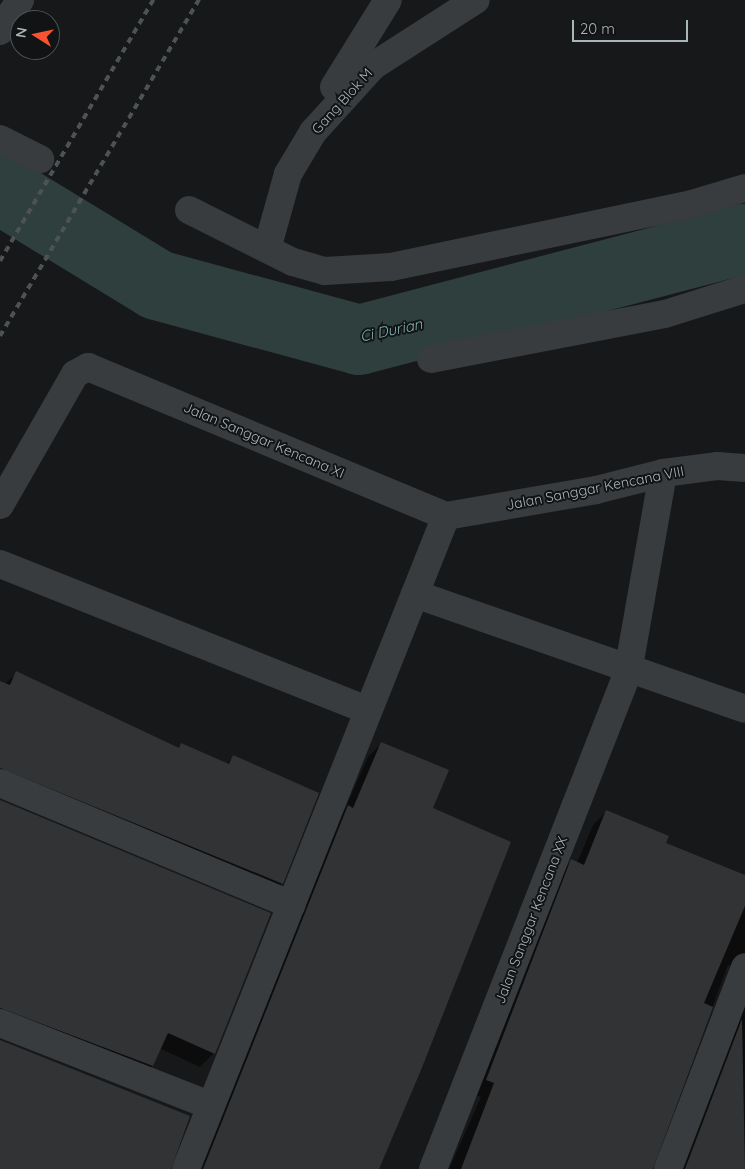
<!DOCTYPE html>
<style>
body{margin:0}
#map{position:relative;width:745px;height:1169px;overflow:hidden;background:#171819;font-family:Quicksand,sans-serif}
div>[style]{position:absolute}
.shadow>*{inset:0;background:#0007}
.river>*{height:70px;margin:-35px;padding:0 35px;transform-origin:35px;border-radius:35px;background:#2e3f3e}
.building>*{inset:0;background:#323335}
.minor>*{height:28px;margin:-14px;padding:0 14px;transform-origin:14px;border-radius:14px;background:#383c3e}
.rail>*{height:4px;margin-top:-2px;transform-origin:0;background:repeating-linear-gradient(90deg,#4d5355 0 6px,transparent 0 11px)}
span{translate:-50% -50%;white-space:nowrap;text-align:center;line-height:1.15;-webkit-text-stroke:4px #121314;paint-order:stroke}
.street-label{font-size:14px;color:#a9b6b9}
.water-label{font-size:15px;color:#7fb4b3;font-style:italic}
.north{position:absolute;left:10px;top:10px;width:50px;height:50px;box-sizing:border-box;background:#121314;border:1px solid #4e5456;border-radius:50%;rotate:280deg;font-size:14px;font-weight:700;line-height:20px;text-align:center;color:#a9b6b9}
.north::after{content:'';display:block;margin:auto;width:18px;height:22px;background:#f55432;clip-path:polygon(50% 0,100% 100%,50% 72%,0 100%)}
.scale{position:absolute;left:572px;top:20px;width:116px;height:22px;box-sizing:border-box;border:2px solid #a9b6b9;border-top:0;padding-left:6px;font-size:15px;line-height:18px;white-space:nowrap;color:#a9b6b9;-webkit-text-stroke:4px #121314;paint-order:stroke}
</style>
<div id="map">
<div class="shadow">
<i style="clip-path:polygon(17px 673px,178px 749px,182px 745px,226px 764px,234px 757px,317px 793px,282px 883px,268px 897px,0 785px,0 682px,5px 684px)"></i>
<i style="clip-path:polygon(381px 744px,431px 809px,377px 1169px,196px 1169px,334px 820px,345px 809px,368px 757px)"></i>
<i style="clip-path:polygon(0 801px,214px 1053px,200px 1067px,159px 1048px,152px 1066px,138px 1079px,0 1025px)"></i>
<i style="clip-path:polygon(607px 811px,664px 843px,745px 877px,745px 976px,737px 966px,728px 965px,653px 1169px,449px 1169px,481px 1097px,473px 1094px,558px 875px,572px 861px,577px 863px,593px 825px)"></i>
<i style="clip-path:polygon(745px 991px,745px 1169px,677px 1169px)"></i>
</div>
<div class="river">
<i style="left:0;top:189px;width:184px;rotate:31.4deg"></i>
<i style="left:157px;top:285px;width:209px;rotate:15.2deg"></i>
<i style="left:359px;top:340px;width:399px;rotate:-14.7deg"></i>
</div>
<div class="building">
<i style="clip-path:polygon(16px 671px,179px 748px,181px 743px,229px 764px,233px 755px,319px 793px,283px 884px,0 768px,0 681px,10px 685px)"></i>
<i style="clip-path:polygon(381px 742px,449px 770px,433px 808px,511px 842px,421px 1070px,379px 1169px,203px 1169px,348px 805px,353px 808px)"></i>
<i style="clip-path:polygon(0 800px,271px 913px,215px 1054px,168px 1033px,153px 1066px,0 1008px)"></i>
<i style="clip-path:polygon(606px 810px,669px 836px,666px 843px,745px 875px,745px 906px,704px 1003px,713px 1007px,653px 1169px,461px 1169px,494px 1083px,486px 1080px,571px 859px,584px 865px)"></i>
<i style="clip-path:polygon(742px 1019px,745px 1169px,685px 1169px)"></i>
<i style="clip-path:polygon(0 1040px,190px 1116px,171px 1169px,0 1169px)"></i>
</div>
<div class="minor">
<i style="left:0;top:31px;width:37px;rotate:-57deg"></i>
<i style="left:334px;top:87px;width:102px;rotate:-58.2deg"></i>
<i style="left:0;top:139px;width:45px;rotate:26.6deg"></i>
<i style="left:189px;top:210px;width:116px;rotate:26.6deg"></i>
<i style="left:293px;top:262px;width:33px;rotate:16deg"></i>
<i style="left:325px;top:271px;width:66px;rotate:-3.5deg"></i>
<i style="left:391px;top:267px;width:308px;rotate:-11.8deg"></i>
<i style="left:692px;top:204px;width:55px;rotate:-16.8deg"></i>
<i style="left:267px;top:249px;width:78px;rotate:-74.4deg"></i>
<i style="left:288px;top:174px;width:49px;rotate:-59.2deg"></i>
<i style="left:313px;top:132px;width:89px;rotate:-47.7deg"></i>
<i style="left:373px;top:66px;width:122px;rotate:-32.7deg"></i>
<i style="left:431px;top:359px;width:238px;rotate:-10.9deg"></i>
<i style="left:665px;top:314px;width:84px;rotate:-17.4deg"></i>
<i style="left:0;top:505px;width:151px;rotate:-60.2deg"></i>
<i style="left:75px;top:374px;width:15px;rotate:-28deg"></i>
<i style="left:88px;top:367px;width:388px;rotate:22.6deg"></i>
<i style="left:446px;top:516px;width:152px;rotate:-9.8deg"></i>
<i style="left:596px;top:490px;width:69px;rotate:-14.2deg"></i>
<i style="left:663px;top:473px;width:54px;rotate:-7.4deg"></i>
<i style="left:717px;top:466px;width:28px;rotate:4deg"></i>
<i style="left:0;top:564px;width:395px;rotate:21.7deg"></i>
<i style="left:415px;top:594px;width:349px;rotate:19.2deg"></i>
<i style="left:0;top:783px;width:316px;rotate:22.7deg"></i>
<i style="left:0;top:1023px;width:225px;rotate:21.4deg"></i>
<i style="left:186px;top:1169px;width:703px;rotate:-68.29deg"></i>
<i style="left:433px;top:1169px;width:534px;rotate:-68.58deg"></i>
<i style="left:628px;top:672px;width:202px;rotate:-80deg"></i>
<i style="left:668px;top:1169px;width:216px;rotate:-69.1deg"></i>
</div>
<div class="rail">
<i style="left:0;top:261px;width:303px;rotate:-59.6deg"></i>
<i style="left:0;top:336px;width:391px;rotate:-59.4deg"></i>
</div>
<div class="street-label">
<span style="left:342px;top:101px;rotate:-48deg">Gang Blok M</span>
<span style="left:264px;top:440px;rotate:23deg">Jalan Sanggar Kencana XI</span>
<span style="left:595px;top:488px;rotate:-11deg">Jalan Sanggar Kencana VIII</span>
<span style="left:531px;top:920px;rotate:-69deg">Jalan Sanggar Kencana XX</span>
</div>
<div class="water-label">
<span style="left:391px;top:330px;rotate:-12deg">Ci Durian</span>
</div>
<div class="north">N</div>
<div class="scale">20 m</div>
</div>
